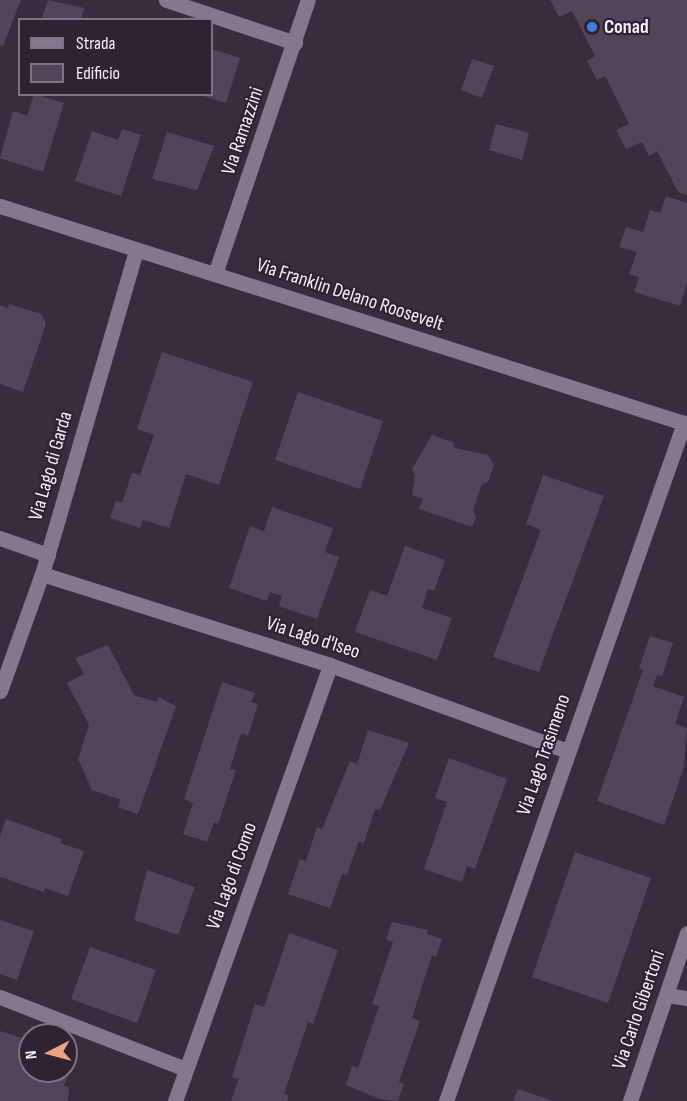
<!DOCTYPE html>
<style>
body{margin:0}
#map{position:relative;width:687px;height:1101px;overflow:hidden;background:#382c3d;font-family:"Sofia Sans Condensed",sans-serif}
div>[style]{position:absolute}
.building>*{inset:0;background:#524558}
.minor>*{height:15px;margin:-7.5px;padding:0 7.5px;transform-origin:7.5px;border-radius:7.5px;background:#86788c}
.secondary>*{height:15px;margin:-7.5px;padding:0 7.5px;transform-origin:7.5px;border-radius:7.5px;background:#86788c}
.dots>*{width:16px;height:16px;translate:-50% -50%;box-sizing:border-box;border:3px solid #2e2233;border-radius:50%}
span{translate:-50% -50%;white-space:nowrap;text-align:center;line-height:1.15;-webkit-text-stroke:4.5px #2e2233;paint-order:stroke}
.poi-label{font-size:20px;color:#f4edf8;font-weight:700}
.left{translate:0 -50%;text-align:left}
.street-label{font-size:20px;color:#f4edf8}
.legend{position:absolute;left:18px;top:18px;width:195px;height:78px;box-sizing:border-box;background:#2e2233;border:2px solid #7d7382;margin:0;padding:8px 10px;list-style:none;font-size:18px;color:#f4edf8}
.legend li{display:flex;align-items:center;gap:12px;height:30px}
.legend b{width:30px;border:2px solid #7d7382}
.north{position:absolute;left:18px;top:1023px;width:60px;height:60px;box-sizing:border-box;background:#2e2233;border:2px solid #7d7382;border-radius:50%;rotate:264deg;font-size:16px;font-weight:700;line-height:24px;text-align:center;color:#f4edf8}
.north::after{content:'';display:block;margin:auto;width:21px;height:27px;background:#f2a17e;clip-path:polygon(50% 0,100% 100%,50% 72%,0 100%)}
</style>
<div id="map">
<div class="building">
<i style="clip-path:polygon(0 0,21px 0,3px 46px,0 45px)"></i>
<i style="clip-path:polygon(48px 0,84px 8px,81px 20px,41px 20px)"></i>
<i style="clip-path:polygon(550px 0,687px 0,687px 195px,678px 192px,657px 151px,649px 156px,642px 142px,626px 149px,616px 130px,629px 124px,605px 76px,597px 80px,587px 61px,595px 56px,572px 11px,559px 17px)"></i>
<i style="clip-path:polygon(212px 49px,240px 58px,226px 103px,201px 95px,212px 94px)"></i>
<i style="clip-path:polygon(472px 59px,494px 66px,482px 98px,461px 90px)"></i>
<i style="clip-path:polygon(34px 94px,64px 103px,43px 172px,0 158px,13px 111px,27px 116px)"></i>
<i style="clip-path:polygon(496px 124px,529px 133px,522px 160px,489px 150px)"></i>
<i style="clip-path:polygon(122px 129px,141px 135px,121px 196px,75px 181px,92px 131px,118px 140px)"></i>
<i style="clip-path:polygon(167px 132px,214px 146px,197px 190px,152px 179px)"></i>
<i style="clip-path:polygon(666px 196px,687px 203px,687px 283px,680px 306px,634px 292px,639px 277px,629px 274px,637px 252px,619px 247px,626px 227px,643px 232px,650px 210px,660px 213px)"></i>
<i style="clip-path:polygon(9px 304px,41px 314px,46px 324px,23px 392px,0 384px,0 305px,8px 308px)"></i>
<i style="clip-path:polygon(162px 352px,253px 382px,219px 485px,186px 474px,169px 528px,143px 520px,140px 528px,110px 518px,116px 501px,122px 503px,132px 473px,140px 475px,154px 435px,137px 429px)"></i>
<i style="clip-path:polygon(298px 392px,383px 421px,360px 489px,275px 460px)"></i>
<i style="clip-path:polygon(432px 435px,452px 442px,455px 448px,488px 455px,494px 465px,488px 482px,482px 484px,473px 510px,476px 517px,472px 527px,419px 509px,423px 499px,412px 495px,415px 475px,412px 469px)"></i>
<i style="clip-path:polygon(543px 475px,604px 496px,539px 672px,493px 657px,541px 530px,526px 524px)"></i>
<i style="clip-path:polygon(272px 507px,333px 528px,325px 552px,339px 557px,317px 619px,279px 606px,282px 596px,270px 592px,267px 601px,229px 588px,250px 526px,264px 531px)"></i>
<i style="clip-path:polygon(405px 546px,445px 560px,434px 591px,428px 589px,422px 608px,452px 618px,437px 660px,355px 632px,370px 590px,387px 596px)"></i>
<i style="clip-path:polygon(650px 636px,673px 643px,662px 676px,657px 675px,653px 686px,684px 697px,675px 724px,687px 728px,684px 767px,664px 825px,597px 801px,643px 670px,639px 668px)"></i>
<i style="clip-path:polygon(108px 645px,134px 695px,157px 702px,159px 697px,176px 706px,138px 814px,118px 807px,121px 800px,92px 790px,78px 759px,89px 725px,67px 683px,84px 674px,75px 658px)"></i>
<i style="clip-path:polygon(222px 682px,255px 693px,251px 702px,258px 704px,248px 736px,241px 733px,230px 769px,236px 770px,218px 824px,214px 822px,207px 842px,183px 834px,193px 803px,184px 799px)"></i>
<i style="clip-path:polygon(368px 730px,409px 743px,380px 810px,375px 809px,364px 843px,359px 841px,347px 875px,342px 874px,330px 908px,288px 894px,300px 859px,306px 861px,317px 827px,322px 829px,350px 761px,357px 764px)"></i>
<i style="clip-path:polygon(449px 758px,507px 779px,475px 869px,467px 866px,462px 882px,424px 869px,447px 802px,435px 798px)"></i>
<i style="clip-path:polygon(6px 819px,62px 839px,60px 843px,84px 851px,68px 896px,45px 888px,44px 892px,0 877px,0 836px)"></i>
<i style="clip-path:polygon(575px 852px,651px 878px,608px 1003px,532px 977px)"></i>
<i style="clip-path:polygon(147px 870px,195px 887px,178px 935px,134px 920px)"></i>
<i style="clip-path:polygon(0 920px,34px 931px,17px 980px,0 974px)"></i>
<i style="clip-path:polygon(392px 922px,428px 930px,427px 934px,442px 939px,436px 957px,432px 955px,412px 1018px,420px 1021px,399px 1082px,404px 1084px,398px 1101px,380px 1099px,346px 1085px,352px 1066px,358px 1068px,379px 1006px,372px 1004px,393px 942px,386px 939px)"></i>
<i style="clip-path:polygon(289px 933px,338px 950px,313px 1024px,308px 1022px,284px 1094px,289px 1095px,287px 1101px,231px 1101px,239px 1079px,232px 1077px,255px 1004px,264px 1007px)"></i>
<i style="clip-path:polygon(90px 947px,156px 970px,137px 1023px,71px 999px)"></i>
<i style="clip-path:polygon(0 1031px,30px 1041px,30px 1071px,66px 1071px,66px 1053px,75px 1056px,64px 1086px,69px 1087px,68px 1101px,0 1101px)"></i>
<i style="clip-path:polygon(518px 1089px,553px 1101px,513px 1101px)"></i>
</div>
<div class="minor">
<i style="left:166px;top:0;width:136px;rotate:18.4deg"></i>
<i style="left:215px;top:274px;width:289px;rotate:-71.3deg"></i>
<i style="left:0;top:538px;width:51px;rotate:19.5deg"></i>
<i style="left:42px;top:574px;width:302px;rotate:17.5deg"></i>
<i style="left:330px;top:665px;width:253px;rotate:19.9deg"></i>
<i style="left:0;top:691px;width:124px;rotate:-70.3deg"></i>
<i style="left:42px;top:574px;width:337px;rotate:-73.8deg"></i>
<i style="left:667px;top:995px;width:20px;rotate:9deg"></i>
<i style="left:0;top:997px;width:199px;rotate:21.2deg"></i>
<i style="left:175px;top:1101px;width:463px;rotate:-70.4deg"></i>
<i style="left:446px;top:1101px;width:719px;rotate:-70.66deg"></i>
<i style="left:630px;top:1101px;width:177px;rotate:-71.3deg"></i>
</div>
<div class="secondary">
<i style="left:0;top:206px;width:721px;rotate:17.61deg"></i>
</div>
<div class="dots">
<i style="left:592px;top:27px;background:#3f7fe0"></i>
</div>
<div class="poi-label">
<span class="left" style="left:604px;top:27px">Conad</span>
</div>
<div class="street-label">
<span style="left:243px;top:131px;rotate:-71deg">Via Ramazzini</span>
<span style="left:350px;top:295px;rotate:18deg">Via Franklin Delano Roosevelt</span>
<span style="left:51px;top:466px;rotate:-74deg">Via Lago di Garda</span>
<span style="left:313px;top:638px;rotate:18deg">Via Lago d'Iseo</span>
<span style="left:544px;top:755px;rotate:-71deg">Via Lago Trasimeno</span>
<span style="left:232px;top:876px;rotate:-70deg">Via Lago di Como</span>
<span style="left:639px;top:1010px;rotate:-71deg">Via Carlo Gibertoni</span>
</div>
<ul class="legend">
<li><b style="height:8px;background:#86788c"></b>Strada</li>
<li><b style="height:16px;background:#524558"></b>Edificio</li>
</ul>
<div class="north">N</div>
</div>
